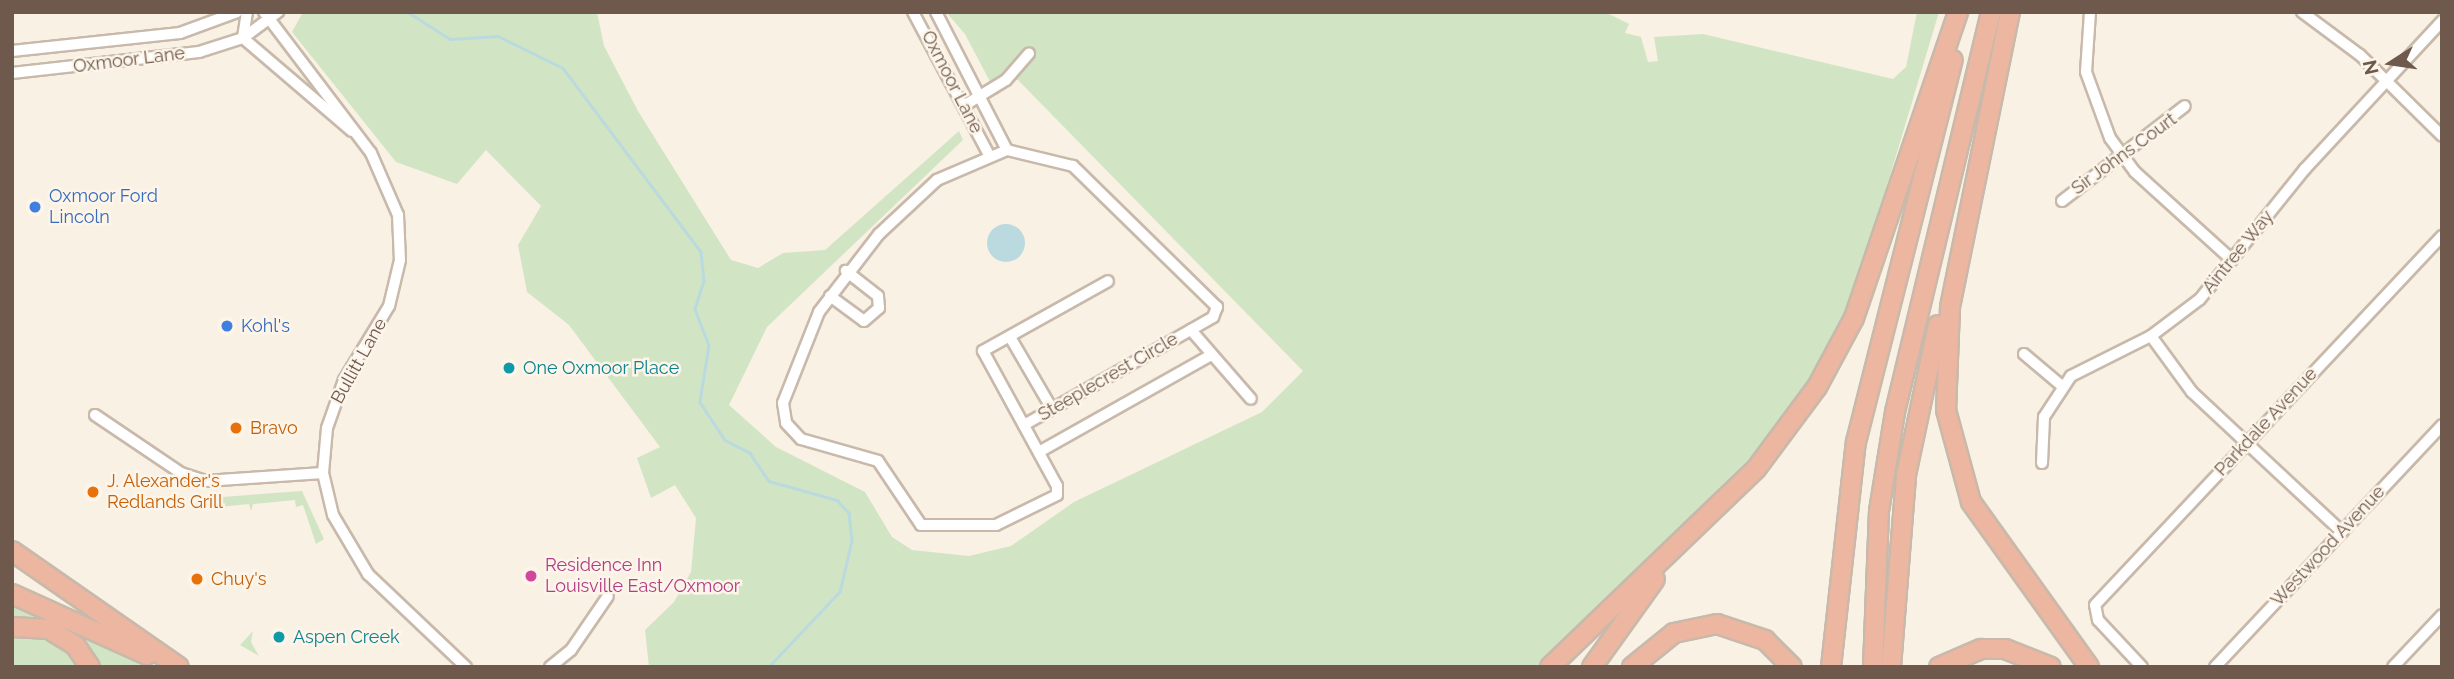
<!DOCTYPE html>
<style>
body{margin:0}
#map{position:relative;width:2454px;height:679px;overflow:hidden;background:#f9f1e3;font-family:Raleway,sans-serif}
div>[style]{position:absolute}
.green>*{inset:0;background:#d1e5c4}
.water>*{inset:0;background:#badae0}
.round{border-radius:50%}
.stream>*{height:2.5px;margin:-1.25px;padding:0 1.25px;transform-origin:1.25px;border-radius:1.25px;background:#badae0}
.roads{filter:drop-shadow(2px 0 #c8b9ab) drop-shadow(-2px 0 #c8b9ab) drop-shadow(0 2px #c8b9ab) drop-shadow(0 -2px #c8b9ab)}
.minor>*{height:10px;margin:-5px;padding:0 5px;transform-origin:5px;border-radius:5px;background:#fff}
.motorway>*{height:18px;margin:-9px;padding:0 9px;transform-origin:9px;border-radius:9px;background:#edb6a0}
.dots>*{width:19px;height:19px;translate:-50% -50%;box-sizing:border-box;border:4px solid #fdf5e9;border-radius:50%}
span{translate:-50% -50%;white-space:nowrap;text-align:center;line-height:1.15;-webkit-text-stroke:5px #fdf5e9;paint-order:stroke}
.street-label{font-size:18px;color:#6e594c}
.shop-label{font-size:18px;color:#366cbe}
.left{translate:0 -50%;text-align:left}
.culture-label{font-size:18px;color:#0d838f}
.food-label{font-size:18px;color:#c56008}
.hotel-label{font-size:18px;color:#b23c85}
.frame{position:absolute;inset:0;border:14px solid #6e594c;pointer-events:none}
.north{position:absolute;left:2356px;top:28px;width:70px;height:70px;-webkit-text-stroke:5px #fdf5e9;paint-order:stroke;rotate:258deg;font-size:19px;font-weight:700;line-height:28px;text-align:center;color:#6e594c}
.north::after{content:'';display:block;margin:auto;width:24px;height:32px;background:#6e594c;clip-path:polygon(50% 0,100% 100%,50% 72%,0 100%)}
</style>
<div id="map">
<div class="green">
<i style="clip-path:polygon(303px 12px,597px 12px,604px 46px,638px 111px,731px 260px,758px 268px,783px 253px,825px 250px,959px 131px,963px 140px,767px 327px,729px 405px,776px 447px,865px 492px,892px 537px,912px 550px,969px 556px,1011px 546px,1074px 502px,1262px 412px,1303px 371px,1017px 79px,997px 95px,965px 34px,946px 12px,1605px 12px,1629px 24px,1625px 33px,1641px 37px,1648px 62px,1658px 61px,1654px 37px,1703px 34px,1893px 79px,1906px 67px,1917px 12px,1939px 12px,1851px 306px,1779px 429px,1537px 667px,649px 667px,645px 630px,674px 602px,691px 572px,696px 518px,675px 485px,651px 498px,637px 458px,660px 447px,569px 325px,527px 292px,518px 245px,541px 206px,486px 150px,457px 184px,396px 162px,292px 32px)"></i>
<i style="clip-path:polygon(302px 491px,324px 539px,316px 544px,303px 505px,296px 507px,295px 500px,253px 504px,251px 511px,249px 504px,209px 508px,209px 498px)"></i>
<i style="clip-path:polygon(12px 602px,51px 615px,157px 667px,97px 667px,88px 652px,12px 625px)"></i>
<i style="clip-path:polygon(253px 631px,251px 642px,259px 656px,240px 645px)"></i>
<i style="clip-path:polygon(36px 636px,71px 652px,83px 667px,12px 667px,12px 637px)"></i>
</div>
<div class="water">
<i class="round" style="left:987px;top:224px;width:38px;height:38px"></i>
</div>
<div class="stream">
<i style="left:408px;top:12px;width:50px;rotate:32.7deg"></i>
<i style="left:450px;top:39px;width:48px;rotate:-3.6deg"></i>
<i style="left:498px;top:36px;width:72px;rotate:26.2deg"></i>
<i style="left:563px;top:68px;width:230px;rotate:53.1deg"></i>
<i style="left:701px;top:252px;width:29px;rotate:84deg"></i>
<i style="left:704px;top:281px;width:29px;rotate:108deg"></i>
<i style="left:695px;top:309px;width:39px;rotate:69deg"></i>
<i style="left:709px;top:345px;width:58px;rotate:99deg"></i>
<i style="left:700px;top:402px;width:24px;rotate:57deg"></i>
<i style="left:713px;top:422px;width:22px;rotate:56deg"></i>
<i style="left:725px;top:440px;width:28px;rotate:27deg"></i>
<i style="left:750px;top:453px;width:34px;rotate:56deg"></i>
<i style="left:769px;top:481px;width:71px;rotate:15.6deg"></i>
<i style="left:837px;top:500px;width:18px;rotate:47deg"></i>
<i style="left:849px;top:513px;width:28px;rotate:84deg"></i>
<i style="left:852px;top:541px;width:52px;rotate:103.2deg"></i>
<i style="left:840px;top:592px;width:103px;rotate:133.4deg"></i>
</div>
<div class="roads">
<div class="minor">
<i style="left:247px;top:12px;width:26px;rotate:99deg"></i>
<i style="left:243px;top:38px;width:143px;rotate:40.5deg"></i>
<i style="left:264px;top:12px;width:177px;rotate:52.8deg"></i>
<i style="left:371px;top:153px;width:68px;rotate:66.5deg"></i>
<i style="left:398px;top:215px;width:45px;rotate:87.5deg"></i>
<i style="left:400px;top:260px;width:47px;rotate:103.4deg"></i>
<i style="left:389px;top:306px;width:87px;rotate:121.3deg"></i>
<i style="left:344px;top:380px;width:51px;rotate:109.5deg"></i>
<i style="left:327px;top:428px;width:45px;rotate:95.1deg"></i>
<i style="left:323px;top:473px;width:43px;rotate:76.6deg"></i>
<i style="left:333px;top:515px;width:69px;rotate:59.3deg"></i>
<i style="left:368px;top:574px;width:135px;rotate:43.5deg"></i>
<i style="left:913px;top:12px;width:160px;rotate:62deg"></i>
<i style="left:936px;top:12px;width:155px;rotate:62.8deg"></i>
<i style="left:2090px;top:12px;width:60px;rotate:93.8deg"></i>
<i style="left:2086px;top:72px;width:70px;rotate:70deg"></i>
<i style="left:2110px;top:138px;width:42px;rotate:53.7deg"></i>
<i style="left:2135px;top:172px;width:131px;rotate:42.2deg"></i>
<i style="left:2302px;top:12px;width:72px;rotate:36.6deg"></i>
<i style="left:2360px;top:55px;width:115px;rotate:44.6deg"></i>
<i style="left:12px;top:51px;width:169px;rotate:-6.1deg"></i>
<i style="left:180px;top:33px;width:61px;rotate:-20.2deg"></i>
<i style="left:12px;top:73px;width:188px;rotate:-6.4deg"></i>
<i style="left:199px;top:52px;width:46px;rotate:-17.7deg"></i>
<i style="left:243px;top:38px;width:44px;rotate:-36.6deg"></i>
<i style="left:965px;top:105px;width:48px;rotate:-31.4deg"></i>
<i style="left:1006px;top:80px;width:35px;rotate:-49deg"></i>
<i style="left:2062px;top:201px;width:155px;rotate:-37.7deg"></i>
<i style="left:830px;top:296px;width:42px;rotate:36.3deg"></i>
<i style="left:864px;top:321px;width:20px;rotate:-41deg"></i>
<i style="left:879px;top:308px;width:12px;rotate:-95deg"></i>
<i style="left:878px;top:296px;width:41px;rotate:-142deg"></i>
<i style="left:1191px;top:330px;width:91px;rotate:49deg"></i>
<i style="left:2151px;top:336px;width:69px;rotate:53.8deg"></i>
<i style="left:2192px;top:392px;width:205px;rotate:43deg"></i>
<i style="left:1010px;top:337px;width:83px;rotate:59.7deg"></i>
<i style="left:2024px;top:354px;width:50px;rotate:40.1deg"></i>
<i style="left:95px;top:415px;width:104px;rotate:34deg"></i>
<i style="left:181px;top:473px;width:25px;rotate:18deg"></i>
<i style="left:205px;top:481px;width:118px;rotate:-3.9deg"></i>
<i style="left:1024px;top:425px;width:218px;rotate:-29.7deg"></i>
<i style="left:1213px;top:317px;width:11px;rotate:-68deg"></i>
<i style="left:1217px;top:307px;width:202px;rotate:-135.6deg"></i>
<i style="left:1073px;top:166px;width:68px;rotate:-166.4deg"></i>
<i style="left:1007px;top:150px;width:76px;rotate:156.8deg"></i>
<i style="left:937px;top:180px;width:79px;rotate:137deg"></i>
<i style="left:879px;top:234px;width:98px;rotate:127.6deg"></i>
<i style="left:819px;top:312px;width:98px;rotate:111.6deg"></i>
<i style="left:783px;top:403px;width:20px;rotate:81deg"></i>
<i style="left:786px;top:423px;width:22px;rotate:47deg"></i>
<i style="left:801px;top:439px;width:80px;rotate:15.9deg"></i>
<i style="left:878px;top:461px;width:77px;rotate:56.1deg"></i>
<i style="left:921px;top:525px;width:75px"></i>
<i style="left:996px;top:525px;width:68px;rotate:-26.2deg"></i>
<i style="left:1057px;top:495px;width:9px;rotate:-90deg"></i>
<i style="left:1057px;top:486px;width:154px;rotate:-118.7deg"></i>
<i style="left:983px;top:351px;width:143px;rotate:-29.2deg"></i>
<i style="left:1039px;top:452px;width:197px;rotate:-29.4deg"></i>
<i style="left:2042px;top:463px;width:46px;rotate:-87.5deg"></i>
<i style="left:2044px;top:417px;width:49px;rotate:-56.6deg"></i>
<i style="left:2071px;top:376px;width:89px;rotate:-26.6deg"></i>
<i style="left:2151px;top:336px;width:61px;rotate:-37.1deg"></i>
<i style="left:2200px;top:299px;width:167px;rotate:-51.1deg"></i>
<i style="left:2305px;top:169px;width:202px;rotate:-47.2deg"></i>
<i style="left:550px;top:667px;width:27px;rotate:-39deg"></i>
<i style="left:571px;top:650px;width:65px;rotate:-55.6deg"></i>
<i style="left:2142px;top:667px;width:64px;rotate:-133.1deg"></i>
<i style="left:2098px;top:620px;width:15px;rotate:-101deg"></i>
<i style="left:2095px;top:605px;width:507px;rotate:-46.76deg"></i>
<i style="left:2215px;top:667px;width:332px;rotate:-46.8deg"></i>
<i style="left:2393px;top:667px;width:71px;rotate:-46.7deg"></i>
</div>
<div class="motorway">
<i style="left:2010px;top:12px;width:302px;rotate:101.5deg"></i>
<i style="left:1950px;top:308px;width:102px;rotate:92.2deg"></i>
<i style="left:1946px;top:410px;width:95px;rotate:74.8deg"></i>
<i style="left:1971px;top:502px;width:203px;rotate:54.4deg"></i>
<i style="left:12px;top:551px;width:203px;rotate:34.8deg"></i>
<i style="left:12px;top:594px;width:148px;rotate:24.3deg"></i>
<i style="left:12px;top:627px;width:37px;rotate:3deg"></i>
<i style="left:49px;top:629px;width:31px;rotate:32deg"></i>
<i style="left:75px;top:645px;width:27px;rotate:56deg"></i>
<i style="left:1550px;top:667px;width:286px;rotate:-43.9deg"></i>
<i style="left:1756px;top:469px;width:102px;rotate:-53.4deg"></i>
<i style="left:1817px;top:387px;width:78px;rotate:-61.8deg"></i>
<i style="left:1854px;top:318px;width:323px;rotate:-71.2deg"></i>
<i style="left:1592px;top:667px;width:108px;rotate:-54.4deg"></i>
<i style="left:1632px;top:667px;width:54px;rotate:-39deg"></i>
<i style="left:1674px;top:633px;width:44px;rotate:-11.8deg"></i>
<i style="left:1717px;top:624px;width:51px;rotate:18.4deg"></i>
<i style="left:1765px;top:640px;width:38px;rotate:45deg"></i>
<i style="left:1831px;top:667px;width:226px;rotate:-83.7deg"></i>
<i style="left:1856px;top:442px;width:394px;rotate:-75.8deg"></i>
<i style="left:1873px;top:667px;width:156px;rotate:-87.8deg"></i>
<i style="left:1879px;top:511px;width:100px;rotate:-80.8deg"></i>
<i style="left:1895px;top:412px;width:411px;rotate:-76.5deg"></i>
<i style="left:1891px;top:667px;width:193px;rotate:-85.5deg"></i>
<i style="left:1906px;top:475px;width:153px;rotate:-78deg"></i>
<i style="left:1939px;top:667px;width:46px;rotate:-23.2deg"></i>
<i style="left:1981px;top:649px;width:24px"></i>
<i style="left:2005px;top:649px;width:49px;rotate:21.4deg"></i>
</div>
</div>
<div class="dots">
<i style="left:35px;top:207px;background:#3f7fe0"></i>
<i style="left:227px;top:326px;background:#3f7fe0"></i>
<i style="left:509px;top:368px;background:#0f9aa8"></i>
<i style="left:236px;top:428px;background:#e8710a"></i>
<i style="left:93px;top:492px;background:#e8710a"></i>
<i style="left:531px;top:576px;background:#d1479c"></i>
<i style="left:197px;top:579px;background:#e8710a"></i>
<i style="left:279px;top:637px;background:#0f9aa8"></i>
</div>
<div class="street-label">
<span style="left:129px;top:60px;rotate:-7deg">Oxmoor Lane</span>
<span style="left:952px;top:82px;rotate:63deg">Oxmoor Lane</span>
<span style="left:2124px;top:154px;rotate:-36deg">Sir Johns Court</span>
<span style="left:2238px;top:252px;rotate:-51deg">Aintree Way</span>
<span style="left:359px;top:361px;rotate:-61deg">Bullitt Lane</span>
<span style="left:1108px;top:377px;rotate:-30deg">Steeplecrest Circle</span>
<span style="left:2266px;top:422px;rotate:-47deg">Parkdale Avenue</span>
<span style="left:2328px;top:546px;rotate:-47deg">Westwood Avenue</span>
</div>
<div class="shop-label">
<span class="left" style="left:49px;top:207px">Oxmoor Ford<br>Lincoln</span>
<span class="left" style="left:241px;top:326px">Kohl's</span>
</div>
<div class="culture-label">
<span class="left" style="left:523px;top:368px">One Oxmoor Place</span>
<span class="left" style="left:293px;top:637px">Aspen Creek</span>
</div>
<div class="food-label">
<span class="left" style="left:250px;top:428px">Bravo</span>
<span class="left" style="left:107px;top:492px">J. Alexander's<br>Redlands Grill</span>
<span class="left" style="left:211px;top:579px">Chuy's</span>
</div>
<div class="hotel-label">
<span class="left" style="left:545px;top:576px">Residence Inn<br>Louisville East/Oxmoor</span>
</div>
<div class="frame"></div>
<div class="north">N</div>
</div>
